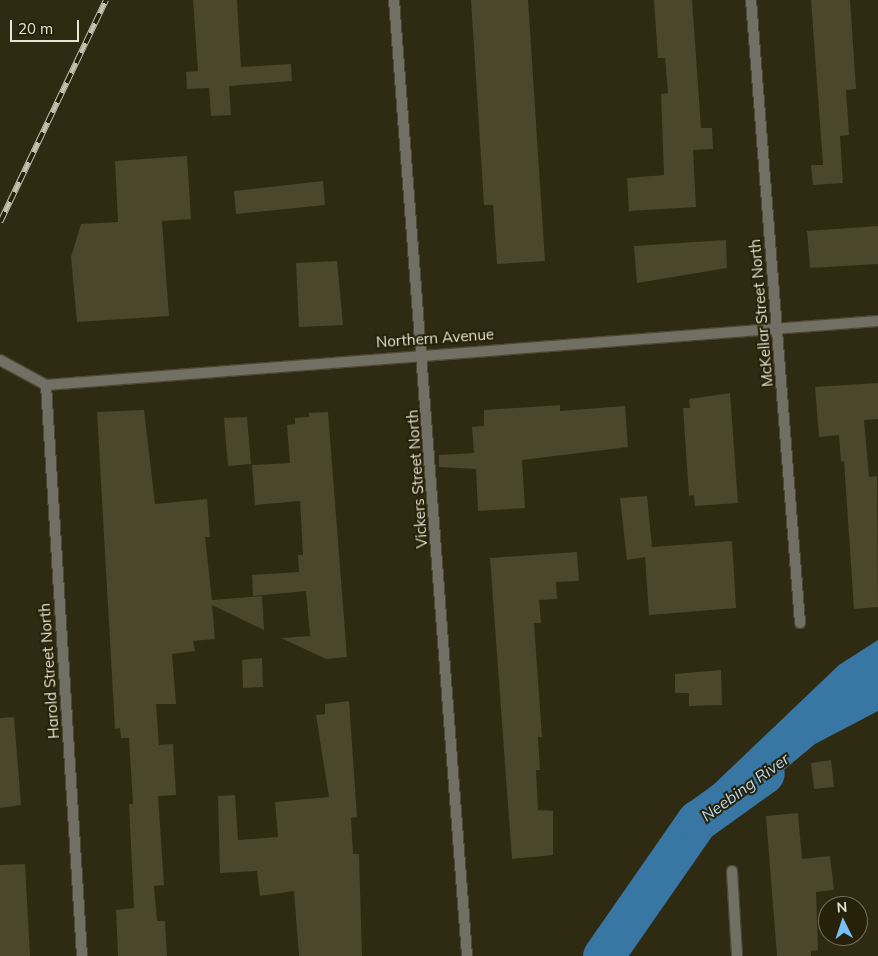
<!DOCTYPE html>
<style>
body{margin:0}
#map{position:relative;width:878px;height:956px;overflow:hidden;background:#2f2a12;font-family:Mulish,sans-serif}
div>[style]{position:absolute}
.water>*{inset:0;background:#3876a3}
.river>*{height:41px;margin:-20.5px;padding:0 20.5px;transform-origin:20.5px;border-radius:20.5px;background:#3876a3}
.building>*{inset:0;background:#4b462c}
.roads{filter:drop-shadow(1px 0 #4c4831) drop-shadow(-1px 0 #4c4831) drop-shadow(0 1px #4c4831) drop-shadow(0 -1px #4c4831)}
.street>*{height:10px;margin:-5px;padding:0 5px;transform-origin:5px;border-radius:5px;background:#727064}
.rail>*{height:5.5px;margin-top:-2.75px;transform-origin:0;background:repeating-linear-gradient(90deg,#262108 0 11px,#c4c0b0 0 22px);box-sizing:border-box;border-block:1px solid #c4c0b0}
span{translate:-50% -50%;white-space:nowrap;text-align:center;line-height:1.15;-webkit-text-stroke:4px #262108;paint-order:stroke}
.street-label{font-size:15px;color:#e7e4d5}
.water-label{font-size:16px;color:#b9daf4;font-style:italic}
.north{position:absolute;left:818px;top:896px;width:50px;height:50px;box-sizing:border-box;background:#262108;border:1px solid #736f5a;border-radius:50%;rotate:356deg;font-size:14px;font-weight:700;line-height:20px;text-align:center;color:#e7e4d5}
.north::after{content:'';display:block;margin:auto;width:18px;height:22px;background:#77bff7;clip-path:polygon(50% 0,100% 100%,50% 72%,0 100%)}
.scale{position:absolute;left:10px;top:20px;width:69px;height:22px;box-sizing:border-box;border:2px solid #e7e4d5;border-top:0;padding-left:6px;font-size:15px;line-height:18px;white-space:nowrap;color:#e7e4d5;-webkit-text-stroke:4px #262108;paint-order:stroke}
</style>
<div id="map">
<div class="water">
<i style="clip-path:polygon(878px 640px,878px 711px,815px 744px,726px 818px,709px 789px,839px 665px)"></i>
</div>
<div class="river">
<i style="left:603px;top:956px;width:165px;rotate:-55.2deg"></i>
<i style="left:697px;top:821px;width:82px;rotate:-35.6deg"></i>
</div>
<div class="building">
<i style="clip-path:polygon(193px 0,237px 0,241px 67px,291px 64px,292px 81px,229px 86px,231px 115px,211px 116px,209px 88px,187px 89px,186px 72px,198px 71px)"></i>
<i style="clip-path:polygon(471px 0,528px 0,545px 261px,497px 264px,493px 205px,484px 205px)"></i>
<i style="clip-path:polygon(654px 0,692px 0,701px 128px,712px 128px,713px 149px,693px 150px,696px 207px,629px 211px,627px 178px,664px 175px,661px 94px,668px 93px,665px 58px,658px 58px)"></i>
<i style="clip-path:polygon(811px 0,850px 0,856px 89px,846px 90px,849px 135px,840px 136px,843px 183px,813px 185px,811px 165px,823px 165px)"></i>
<i style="clip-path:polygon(187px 156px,191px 219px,162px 221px,169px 316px,77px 322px,71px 257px,81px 224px,118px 222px,115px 161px)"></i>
<i style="clip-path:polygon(323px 181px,325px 205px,236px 214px,234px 191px)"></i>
<i style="clip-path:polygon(878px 226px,878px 264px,810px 268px,807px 231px)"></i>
<i style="clip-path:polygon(726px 240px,727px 268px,637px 283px,634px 246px)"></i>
<i style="clip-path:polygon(337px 261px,343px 325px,299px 327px,296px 263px)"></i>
<i style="clip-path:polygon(878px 383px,878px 419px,864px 420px,869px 477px,877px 476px,878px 607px,854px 609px,844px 461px,841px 462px,839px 435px,819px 437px,815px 387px)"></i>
<i style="clip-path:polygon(730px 393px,738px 503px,695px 506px,694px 495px,689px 496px,683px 408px,690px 408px,689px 399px)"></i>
<i style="clip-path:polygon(560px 405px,560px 411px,625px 406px,628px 447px,522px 460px,525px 508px,478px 511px,476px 469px,439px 467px,439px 455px,474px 453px,472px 427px,484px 426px,484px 410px)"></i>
<i style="clip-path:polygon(144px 410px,155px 504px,207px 499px,210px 537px,205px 537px,212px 600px,262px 596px,264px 630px,212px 605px,215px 639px,193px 641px,195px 651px,172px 654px,176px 704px,156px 704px,159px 745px,173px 744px,176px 795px,158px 796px,164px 885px,154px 886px,157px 921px,165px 921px,167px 956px,118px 956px,116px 910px,134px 908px,129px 804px,133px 804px,129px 738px,121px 738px,120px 728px,115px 729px,97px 412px)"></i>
<i style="clip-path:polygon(328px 412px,347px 657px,326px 659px,281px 638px,310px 636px,306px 591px,253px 596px,252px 575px,299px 572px,298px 555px,303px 555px,300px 501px,255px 505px,252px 465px,290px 463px,287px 425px,295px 424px,295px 418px,309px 417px,309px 413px)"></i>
<i style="clip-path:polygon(247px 417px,251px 464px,228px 466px,224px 418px)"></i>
<i style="clip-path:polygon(647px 496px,652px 547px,732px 541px,736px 608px,649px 615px,645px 557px,627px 560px,620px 498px)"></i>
<i style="clip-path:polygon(577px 552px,579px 581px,556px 582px,557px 599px,539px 600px,541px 623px,534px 623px,542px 737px,538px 737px,540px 770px,536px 770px,538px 810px,553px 811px,553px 855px,512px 859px,490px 558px)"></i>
<i style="clip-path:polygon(262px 658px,263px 687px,243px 688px,242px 660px)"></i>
<i style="clip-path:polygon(721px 670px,722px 705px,689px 706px,689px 693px,675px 693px,675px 674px)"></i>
<i style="clip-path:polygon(349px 701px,357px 817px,351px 818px,353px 854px,359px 854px,362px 956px,299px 956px,294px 891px,260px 896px,257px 871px,220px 873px,218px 796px,235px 795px,238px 840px,278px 837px,275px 802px,329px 797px,316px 715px,325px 714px,325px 704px)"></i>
<i style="clip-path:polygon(14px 717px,21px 805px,0 808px,0 718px)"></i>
<i style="clip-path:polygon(831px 760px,834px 787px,814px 789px,811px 763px)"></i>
<i style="clip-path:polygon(798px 813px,802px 859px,830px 856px,834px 890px,816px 892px,818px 950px,811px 951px,811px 956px,777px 956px,766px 816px)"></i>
<i style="clip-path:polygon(25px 864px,30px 956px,0 956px,0 865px)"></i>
</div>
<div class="roads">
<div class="street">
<i style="left:394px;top:0;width:959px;rotate:85.63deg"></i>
<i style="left:751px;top:0;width:625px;rotate:85.5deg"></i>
<i style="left:0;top:360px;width:52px;rotate:28.5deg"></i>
<i style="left:46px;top:385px;width:834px;rotate:-4.4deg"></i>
<i style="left:46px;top:385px;width:572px;rotate:86.39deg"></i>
<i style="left:732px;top:871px;width:85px;rotate:86.6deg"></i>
</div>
</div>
<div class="rail">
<i style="left:0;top:222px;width:246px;rotate:-64.5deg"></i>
</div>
<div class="street-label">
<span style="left:761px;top:313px;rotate:-95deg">McKellar Street North</span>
<span style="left:435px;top:338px;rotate:-4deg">Northern Avenue</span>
<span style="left:417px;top:479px;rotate:-94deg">Vickers Street North</span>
<span style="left:49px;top:671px;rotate:-94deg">Harold Street North</span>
</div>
<div class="water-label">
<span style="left:745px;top:787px;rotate:-36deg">Neebing River</span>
</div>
<div class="north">N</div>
<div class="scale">20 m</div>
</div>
